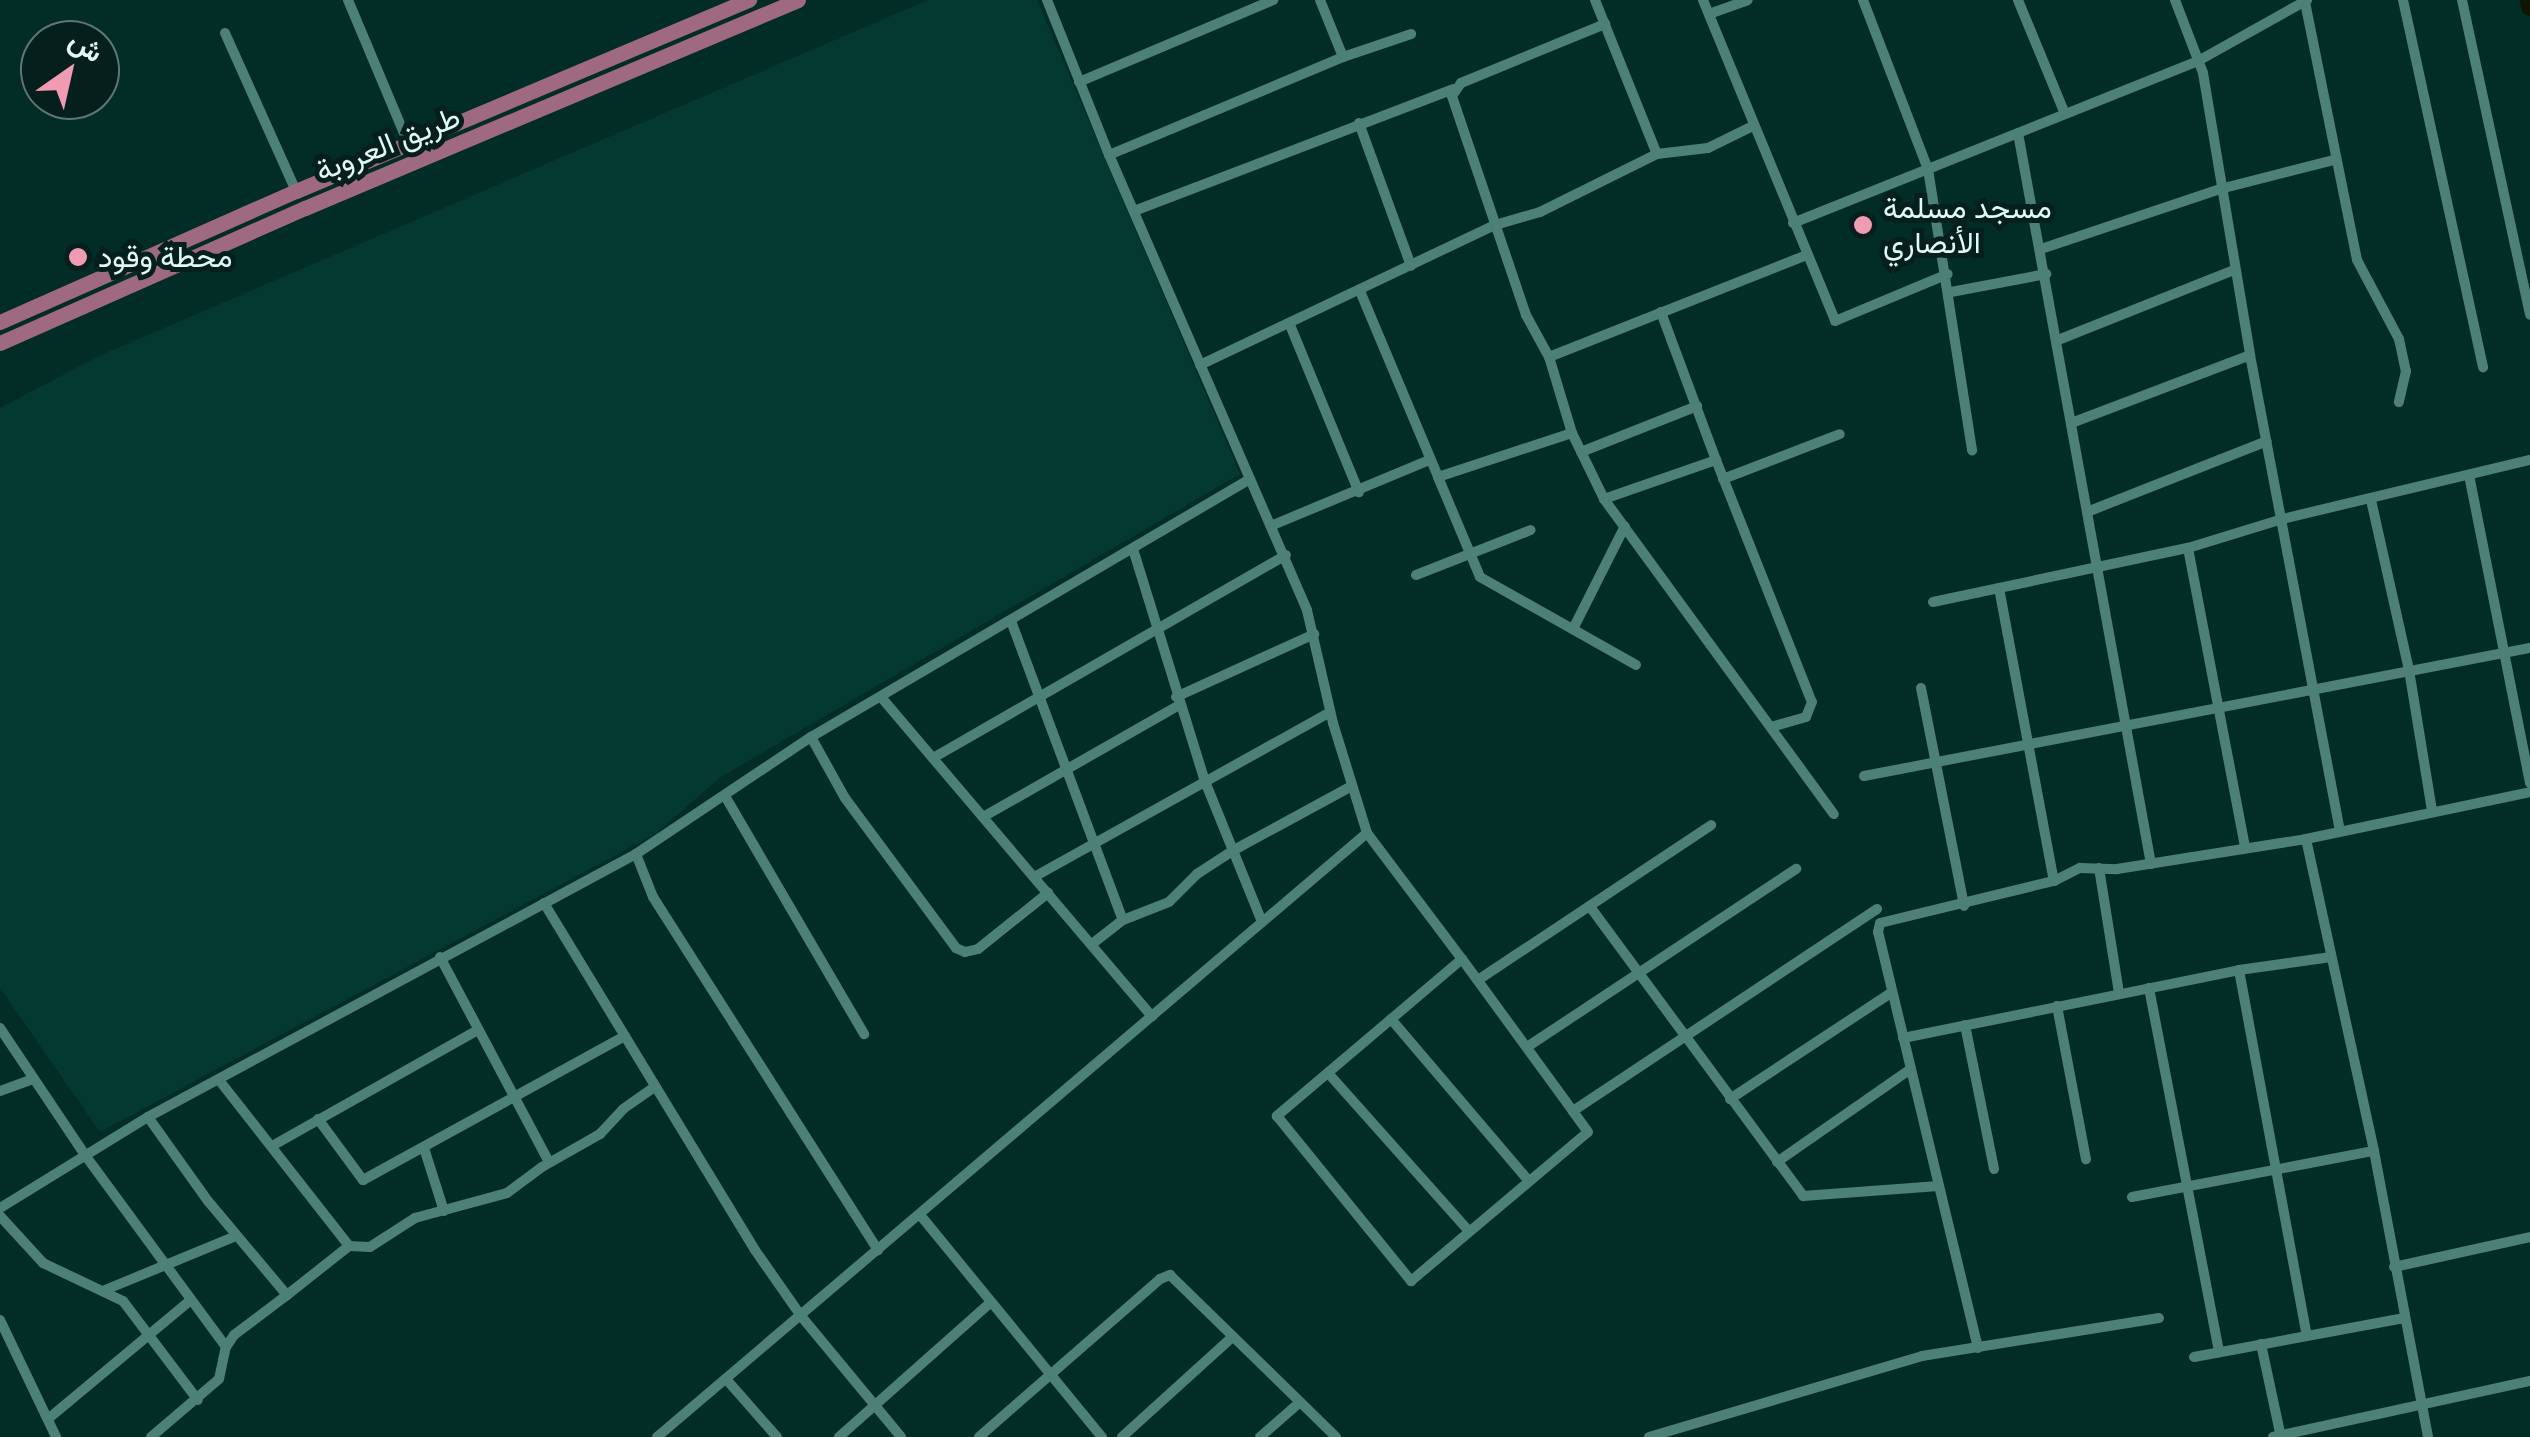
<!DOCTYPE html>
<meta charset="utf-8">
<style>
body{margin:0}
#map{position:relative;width:2530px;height:1437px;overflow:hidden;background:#022c26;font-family:"Times New Roman",Vazirmatn,serif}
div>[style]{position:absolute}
.built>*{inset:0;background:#043932}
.river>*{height:18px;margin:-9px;padding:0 9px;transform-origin:9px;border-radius:9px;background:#0f1500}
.minor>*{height:10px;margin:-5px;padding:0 5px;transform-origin:5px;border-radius:5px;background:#4d8076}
.primary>*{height:15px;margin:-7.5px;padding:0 7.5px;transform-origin:7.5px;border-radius:7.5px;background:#9f6a80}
.dots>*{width:28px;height:28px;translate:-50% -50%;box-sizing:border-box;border:5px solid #05201c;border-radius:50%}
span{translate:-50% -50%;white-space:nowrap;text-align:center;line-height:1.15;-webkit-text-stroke:10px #05201c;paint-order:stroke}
.street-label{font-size:30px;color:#e0faf5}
.poi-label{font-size:30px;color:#e0faf5}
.left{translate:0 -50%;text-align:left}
.north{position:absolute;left:20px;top:20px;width:100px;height:100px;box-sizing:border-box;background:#05201c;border:2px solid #5d7773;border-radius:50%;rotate:34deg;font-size:28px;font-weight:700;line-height:40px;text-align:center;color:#e0faf5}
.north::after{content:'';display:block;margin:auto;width:35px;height:45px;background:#f19ab3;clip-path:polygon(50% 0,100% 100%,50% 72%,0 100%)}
</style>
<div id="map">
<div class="built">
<i style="clip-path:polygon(928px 0,1037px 0,1240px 474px,721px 777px,655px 834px,100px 1132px,0 988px,0 408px,101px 355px)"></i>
</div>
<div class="river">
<i style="left:2529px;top:0;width:7px;rotate:82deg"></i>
</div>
<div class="minor">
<i style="left:348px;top:0;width:155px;rotate:67.2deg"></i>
<i style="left:1595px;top:0;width:166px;rotate:68.1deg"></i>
<i style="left:1703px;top:0;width:347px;rotate:67.6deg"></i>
<i style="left:1835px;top:321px;width:122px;rotate:-22.6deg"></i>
<i style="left:1863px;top:0;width:181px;rotate:69deg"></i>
<i style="left:1928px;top:169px;width:285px;rotate:81.1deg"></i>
<i style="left:2018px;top:0;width:123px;rotate:67.6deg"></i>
<i style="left:2175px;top:0;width:78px;rotate:69deg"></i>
<i style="left:2203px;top:73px;width:286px;rotate:80.5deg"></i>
<i style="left:2250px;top:355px;width:484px;rotate:79.3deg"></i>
<i style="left:2403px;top:0;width:376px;rotate:77.7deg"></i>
<i style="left:2462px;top:0;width:322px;rotate:77.8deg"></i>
<i style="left:2305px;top:2px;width:263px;rotate:78.6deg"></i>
<i style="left:2357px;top:260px;width:89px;rotate:62deg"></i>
<i style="left:2399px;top:339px;width:33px;rotate:78deg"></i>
<i style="left:2406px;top:371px;width:32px;rotate:103deg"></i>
<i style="left:1709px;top:14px;width:41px;rotate:-19.7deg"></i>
<i style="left:225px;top:33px;width:173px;rotate:65.8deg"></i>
<i style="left:1343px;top:57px;width:72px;rotate:-18.7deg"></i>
<i style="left:1079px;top:82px;width:211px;rotate:-22.9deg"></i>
<i style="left:1359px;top:123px;width:152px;rotate:70deg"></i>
<i style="left:2018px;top:133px;width:743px;rotate:79.69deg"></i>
<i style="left:1109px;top:155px;width:254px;rotate:-22.7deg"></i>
<i style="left:1343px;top:57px;width:61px;rotate:-112deg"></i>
<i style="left:1134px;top:211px;width:342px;rotate:-20.9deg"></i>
<i style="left:1793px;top:223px;width:436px;rotate:-21.8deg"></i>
<i style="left:2198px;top:61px;width:125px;rotate:-29.2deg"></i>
<i style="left:2041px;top:249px;width:189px;rotate:-18.5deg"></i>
<i style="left:2220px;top:189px;width:118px;rotate:-14.3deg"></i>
<i style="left:1360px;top:291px;width:202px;rotate:67.2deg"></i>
<i style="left:1438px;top:477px;width:141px;rotate:-18.2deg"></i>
<i style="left:1572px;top:433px;width:73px;rotate:64.1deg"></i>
<i style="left:1604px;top:499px;width:390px;rotate:53.9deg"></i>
<i style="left:1951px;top:292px;width:97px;rotate:-10.7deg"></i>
<i style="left:1290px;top:325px;width:181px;rotate:67.6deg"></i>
<i style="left:2058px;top:340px;width:189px;rotate:-21.7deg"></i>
<i style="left:1549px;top:357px;width:277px;rotate:-21.6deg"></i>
<i style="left:1200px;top:365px;width:327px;rotate:-25.4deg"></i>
<i style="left:1495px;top:225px;width:47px;rotate:-16.1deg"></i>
<i style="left:1540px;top:212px;width:131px;rotate:-26.4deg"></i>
<i style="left:1657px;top:154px;width:51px;rotate:-6.7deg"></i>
<i style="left:1708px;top:148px;width:50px;rotate:-26.1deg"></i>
<i style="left:2074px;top:422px;width:188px;rotate:-20.8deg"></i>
<i style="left:1572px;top:433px;width:79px;rotate:-106.8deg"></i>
<i style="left:1549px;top:357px;width:48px;rotate:-118.7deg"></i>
<i style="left:1526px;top:315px;width:231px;rotate:-108.7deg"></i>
<i style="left:1452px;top:96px;width:16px;rotate:-55deg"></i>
<i style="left:1461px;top:83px;width:156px;rotate:-22.3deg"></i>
<i style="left:1581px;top:452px;width:125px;rotate:-21.6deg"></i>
<i style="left:1716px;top:460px;width:260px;rotate:68.4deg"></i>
<i style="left:1812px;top:702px;width:16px;rotate:112deg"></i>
<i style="left:1806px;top:717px;width:36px;rotate:164deg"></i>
<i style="left:2469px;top:475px;width:314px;rotate:78.8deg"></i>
<i style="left:1438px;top:477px;width:108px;rotate:67.2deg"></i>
<i style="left:1480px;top:577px;width:179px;rotate:29.4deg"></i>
<i style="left:1723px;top:479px;width:125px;rotate:-21deg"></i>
<i style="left:1604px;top:499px;width:119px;rotate:-19.2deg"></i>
<i style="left:1716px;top:460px;width:158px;rotate:-110.4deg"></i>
<i style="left:2371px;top:500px;width:174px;rotate:77.4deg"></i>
<i style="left:2409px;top:670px;width:142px;rotate:80.7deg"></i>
<i style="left:2087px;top:512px;width:193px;rotate:-21.5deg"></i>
<i style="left:1273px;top:525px;width:169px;rotate:-22.6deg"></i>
<i style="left:2188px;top:548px;width:305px;rotate:79.2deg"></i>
<i style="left:1133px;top:549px;width:241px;rotate:72.8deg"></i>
<i style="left:1204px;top:779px;width:154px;rotate:67.9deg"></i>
<i style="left:1416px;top:575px;width:123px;rotate:-21.4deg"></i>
<i style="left:1999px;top:588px;width:298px;rotate:79.4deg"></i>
<i style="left:1933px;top:602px;width:261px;rotate:-12deg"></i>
<i style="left:2188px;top:548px;width:98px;rotate:-17.1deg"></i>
<i style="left:2282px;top:519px;width:255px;rotate:-13.4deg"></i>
<i style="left:1011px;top:621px;width:319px;rotate:69.5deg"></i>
<i style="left:1573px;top:629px;width:115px;rotate:-63.2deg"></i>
<i style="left:1921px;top:688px;width:222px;rotate:78.8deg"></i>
<i style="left:881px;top:697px;width:419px;rotate:49.7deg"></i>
<i style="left:1176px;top:697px;width:152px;rotate:-24.5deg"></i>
<i style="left:811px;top:737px;width:70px;rotate:60.9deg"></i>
<i style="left:845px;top:798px;width:187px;rotate:53.5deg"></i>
<i style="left:956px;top:948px;width:10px;rotate:24deg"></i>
<i style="left:965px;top:952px;width:13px;rotate:-13deg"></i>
<i style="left:978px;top:949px;width:90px;rotate:-38.7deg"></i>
<i style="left:933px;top:758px;width:407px;rotate:-29.9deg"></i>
<i style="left:1864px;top:776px;width:678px;rotate:-10.88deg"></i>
<i style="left:725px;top:796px;width:276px;rotate:59.7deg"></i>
<i style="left:983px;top:817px;width:226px;rotate:-29.7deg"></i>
<i style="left:1367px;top:833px;width:158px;rotate:53deg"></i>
<i style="left:1462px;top:959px;width:243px;rotate:139.7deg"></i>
<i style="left:1277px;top:1116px;width:213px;rotate:50.9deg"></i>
<i style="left:1411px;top:1281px;width:231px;rotate:-40.1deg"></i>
<i style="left:1588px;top:1132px;width:26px;rotate:-126deg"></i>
<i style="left:1573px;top:1111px;width:365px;rotate:-33.6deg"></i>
<i style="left:2306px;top:839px;width:319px;rotate:77.7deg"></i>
<i style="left:2374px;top:1151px;width:291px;rotate:79.3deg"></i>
<i style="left:636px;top:854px;width:46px;rotate:68.4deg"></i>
<i style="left:653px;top:897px;width:419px;rotate:57.5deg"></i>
<i style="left:2099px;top:868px;width:127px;rotate:80.9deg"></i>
<i style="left:1034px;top:877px;width:339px;rotate:-29.1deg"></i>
<i style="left:544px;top:903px;width:406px;rotate:58.7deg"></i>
<i style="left:755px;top:1250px;width:80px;rotate:55.1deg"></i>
<i style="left:801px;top:1316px;width:157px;rotate:50.4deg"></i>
<i style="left:1591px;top:908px;width:358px;rotate:53.6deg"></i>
<i style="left:1803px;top:1196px;width:136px;rotate:-4.2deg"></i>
<i style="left:1092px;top:944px;width:39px;rotate:-38deg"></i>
<i style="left:1123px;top:920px;width:49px;rotate:-21.4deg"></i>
<i style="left:1169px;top:902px;width:40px;rotate:-45deg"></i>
<i style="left:1197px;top:874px;width:44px;rotate:-33deg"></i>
<i style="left:1234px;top:850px;width:132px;rotate:-28.5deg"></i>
<i style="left:440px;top:957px;width:232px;rotate:62deg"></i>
<i style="left:1462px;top:959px;width:188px;rotate:53.9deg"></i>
<i style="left:2239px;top:970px;width:372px;rotate:79.5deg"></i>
<i style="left:1478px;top:980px;width:280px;rotate:-33.6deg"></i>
<i style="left:2149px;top:988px;width:371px;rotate:79.1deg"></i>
<i style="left:2057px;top:1006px;width:156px;rotate:79.3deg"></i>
<i style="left:1391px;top:1019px;width:213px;rotate:49.6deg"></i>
<i style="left:1965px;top:1025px;width:147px;rotate:78.6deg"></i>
<i style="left:0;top:1028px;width:153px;rotate:56.2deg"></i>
<i style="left:85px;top:1155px;width:238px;rotate:53.7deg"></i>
<i style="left:1903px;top:1038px;width:343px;rotate:-11.4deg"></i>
<i style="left:2239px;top:970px;width:93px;rotate:-8deg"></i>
<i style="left:1527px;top:1047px;width:323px;rotate:-33.5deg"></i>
<i style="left:1328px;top:1073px;width:212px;rotate:48.3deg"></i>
<i style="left:219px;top:1080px;width:211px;rotate:51.9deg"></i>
<i style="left:0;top:1091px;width:33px;rotate:-20deg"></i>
<i style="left:1730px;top:1099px;width:194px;rotate:-33.4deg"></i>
<i style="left:148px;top:1117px;width:103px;rotate:54.5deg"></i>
<i style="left:208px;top:1201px;width:123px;rotate:50deg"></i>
<i style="left:287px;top:1295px;width:79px;rotate:-38.3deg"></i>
<i style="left:349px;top:1246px;width:21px;rotate:3deg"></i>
<i style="left:370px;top:1247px;width:54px;rotate:-32.8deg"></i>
<i style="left:415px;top:1218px;width:95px;rotate:-15.2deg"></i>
<i style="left:507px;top:1193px;width:44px;rotate:-36.6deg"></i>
<i style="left:542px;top:1167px;width:67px;rotate:-29.6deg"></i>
<i style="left:600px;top:1134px;width:34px;rotate:-47deg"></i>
<i style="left:623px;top:1109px;width:39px;rotate:-35deg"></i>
<i style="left:318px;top:1119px;width:76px;rotate:53.6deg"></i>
<i style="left:363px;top:1180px;width:299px;rotate:-28.8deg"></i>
<i style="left:272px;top:1146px;width:234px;rotate:-29.4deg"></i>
<i style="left:424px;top:1148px;width:66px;rotate:72.4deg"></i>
<i style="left:1777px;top:1162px;width:163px;rotate:-34.8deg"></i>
<i style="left:2132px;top:1197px;width:246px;rotate:-10.8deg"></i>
<i style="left:0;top:1208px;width:174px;rotate:-31.6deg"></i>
<i style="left:148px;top:1117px;width:554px;rotate:-28.32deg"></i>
<i style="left:636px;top:854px;width:211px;rotate:-33.8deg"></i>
<i style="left:811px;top:737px;width:509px;rotate:-30.44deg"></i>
<i style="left:0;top:1216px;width:64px;rotate:47.5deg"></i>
<i style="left:43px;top:1263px;width:89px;rotate:25.4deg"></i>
<i style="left:123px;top:1301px;width:124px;rotate:52.9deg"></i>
<i style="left:921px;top:1216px;width:286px;rotate:50.7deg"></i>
<i style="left:2394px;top:1267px;width:139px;rotate:-12.4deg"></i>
<i style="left:105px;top:1290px;width:142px;rotate:-22.4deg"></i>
<i style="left:0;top:1320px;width:130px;rotate:64.4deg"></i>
<i style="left:2261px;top:1344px;width:95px;rotate:77.9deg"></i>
<i style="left:1978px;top:1348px;width:428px;rotate:-103.5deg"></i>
<i style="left:1878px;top:932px;width:9px;rotate:-77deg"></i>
<i style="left:1880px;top:923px;width:179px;rotate:-13.6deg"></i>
<i style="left:2054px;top:881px;width:29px;rotate:-27deg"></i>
<i style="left:2080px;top:868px;width:37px;rotate:2deg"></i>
<i style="left:2117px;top:869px;width:191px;rotate:-9deg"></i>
<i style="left:2306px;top:839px;width:229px;rotate:-11.8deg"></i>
<i style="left:2194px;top:1357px;width:214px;rotate:-10.5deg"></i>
<i style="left:726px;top:1379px;width:77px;rotate:48.7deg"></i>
<i style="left:48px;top:1419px;width:186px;rotate:-39.8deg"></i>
<i style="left:151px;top:1437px;width:89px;rotate:-40.5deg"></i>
<i style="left:219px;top:1379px;width:33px;rotate:-78deg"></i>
<i style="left:226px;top:1347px;width:14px;rotate:-56deg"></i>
<i style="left:234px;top:1335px;width:66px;rotate:-37deg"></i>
<i style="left:657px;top:1437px;width:932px;rotate:-40.39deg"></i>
<i style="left:1367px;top:833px;width:115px;rotate:-107.2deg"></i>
<i style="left:1333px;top:723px;width:116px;rotate:-103deg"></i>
<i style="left:1307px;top:610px;width:496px;rotate:-113.5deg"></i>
<i style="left:1109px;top:155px;width:167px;rotate:-111.8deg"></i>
<i style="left:839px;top:1437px;width:203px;rotate:-41.6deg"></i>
<i style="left:979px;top:1437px;width:240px;rotate:-41.1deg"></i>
<i style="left:1160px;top:1279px;width:11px;rotate:-22deg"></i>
<i style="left:1170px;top:1275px;width:232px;rotate:44.3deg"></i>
<i style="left:1122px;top:1437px;width:146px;rotate:-42.2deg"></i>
<i style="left:1260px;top:1437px;width:52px;rotate:-41.1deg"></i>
<i style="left:1649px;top:1437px;width:285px;rotate:-16.5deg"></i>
<i style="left:1922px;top:1356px;width:240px;rotate:-9.1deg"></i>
<i style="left:2273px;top:1437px;width:263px;rotate:-12.3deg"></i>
</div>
<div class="primary">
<i style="left:0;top:322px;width:324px;rotate:-23.9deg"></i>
<i style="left:296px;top:191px;width:492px;rotate:-22.9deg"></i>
<i style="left:0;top:343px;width:334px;rotate:-23.9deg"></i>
<i style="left:305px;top:208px;width:535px;rotate:-22.88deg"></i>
</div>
<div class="dots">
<i style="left:1863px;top:225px;background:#f19ab3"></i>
<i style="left:78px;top:257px;background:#f19ab3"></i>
</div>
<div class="street-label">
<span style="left:388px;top:144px;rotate:-22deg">طريق العروبة</span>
</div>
<div class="poi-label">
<span class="left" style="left:1883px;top:225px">مسجد مسلمة<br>الأنصاري</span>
<span class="left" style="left:98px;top:257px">محطة وقود</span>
</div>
<div class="north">ش</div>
</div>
